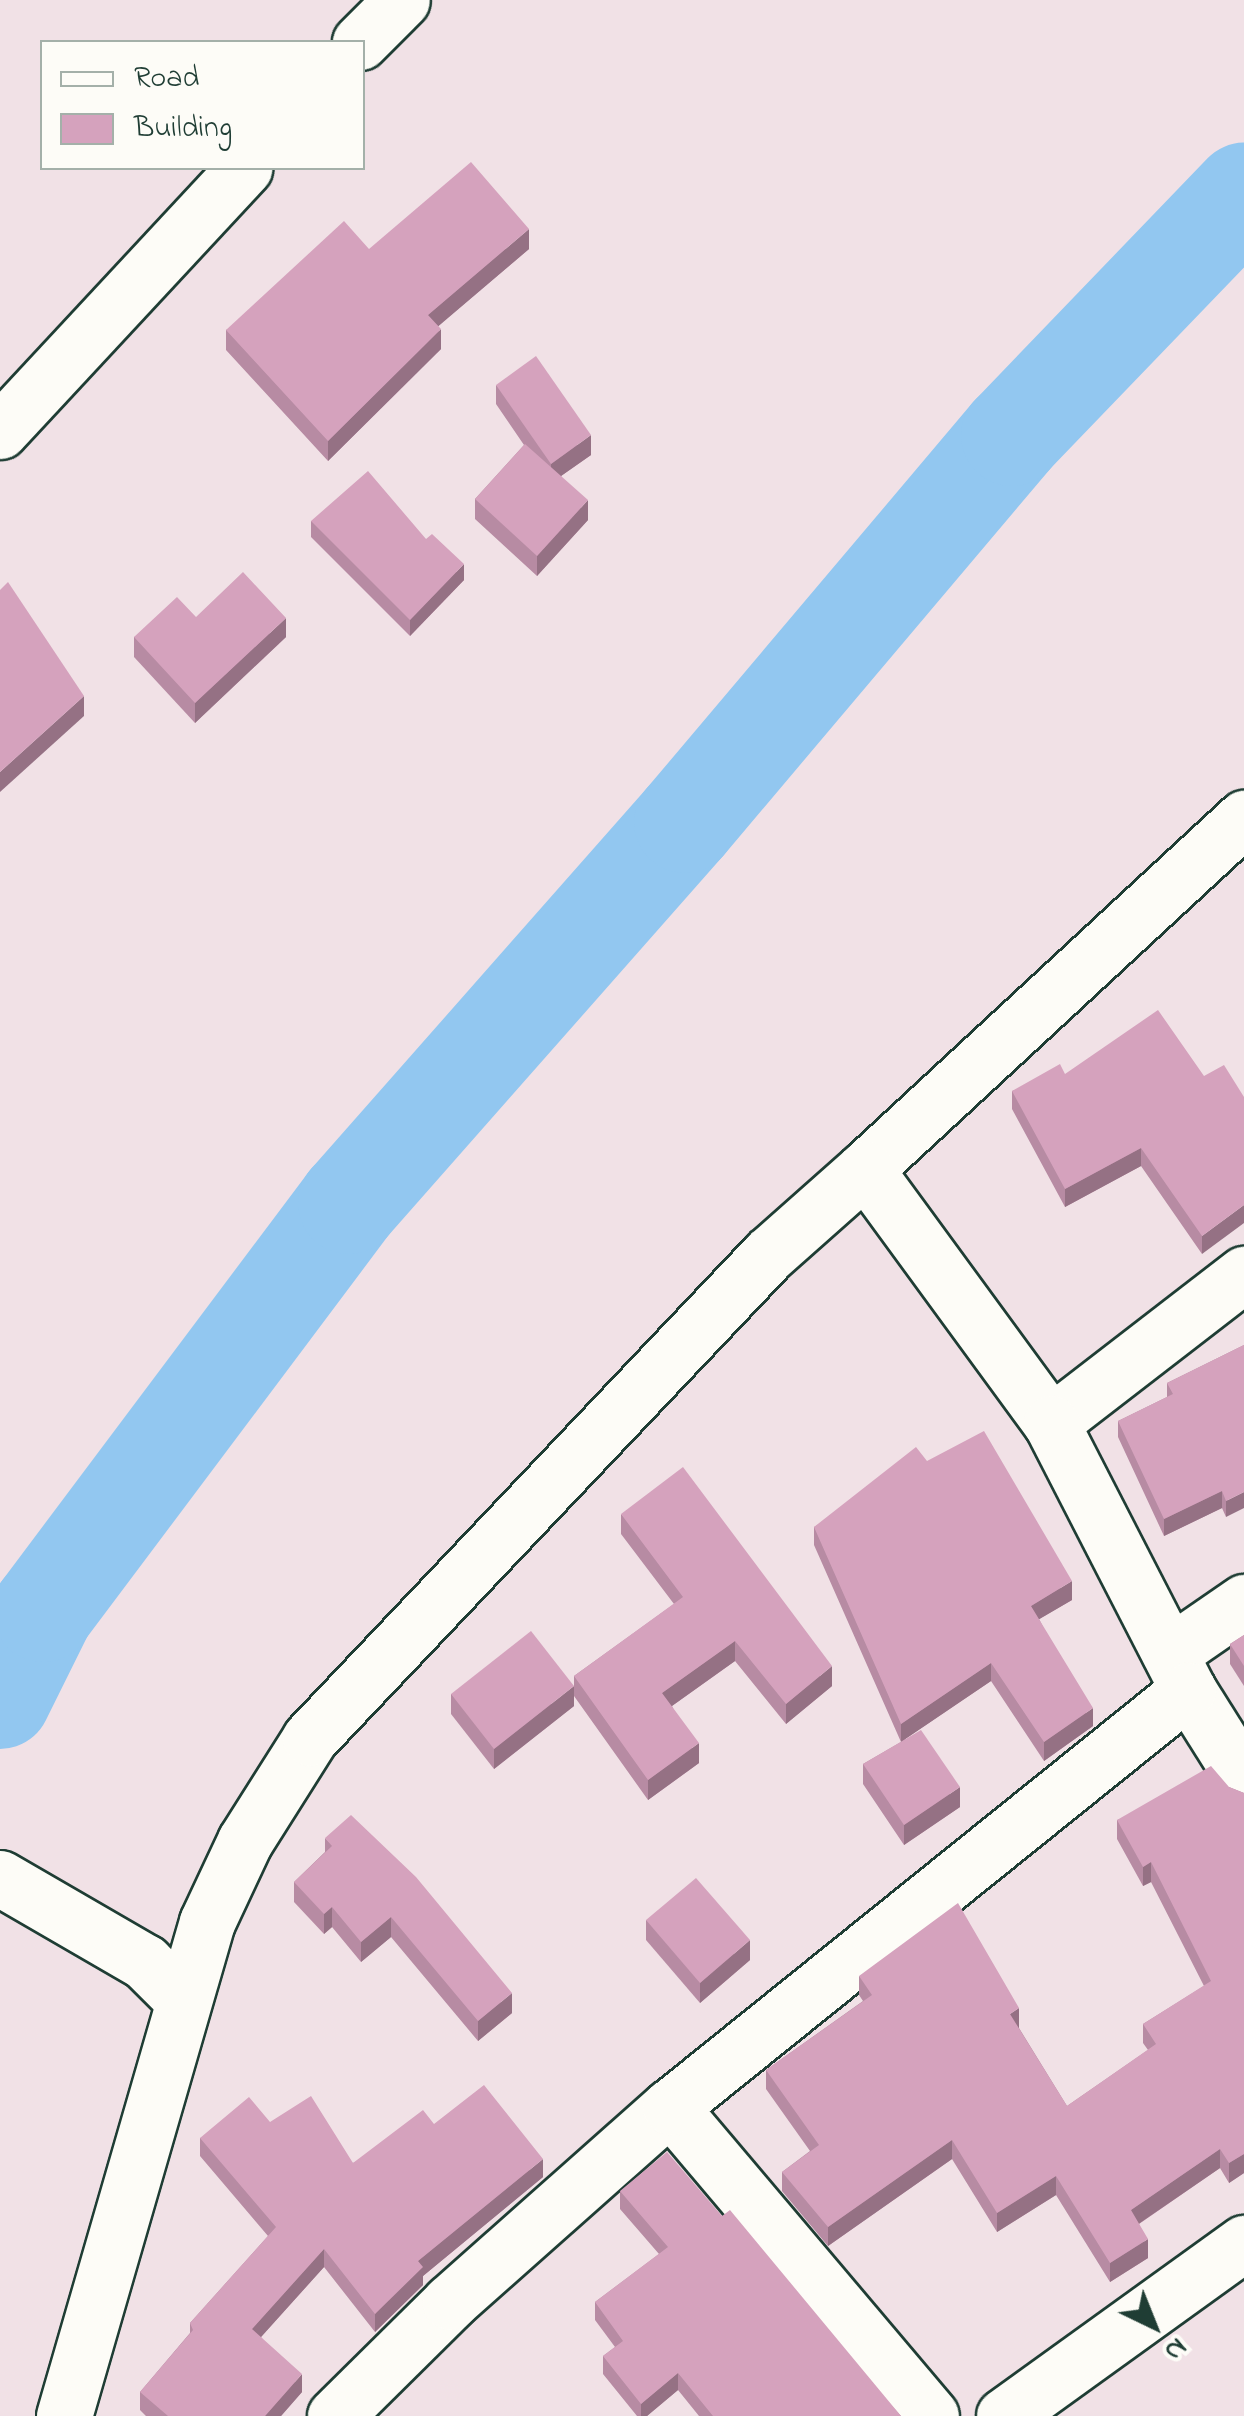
<!DOCTYPE html>
<style>
body{margin:0}
#map{position:relative;width:1244px;height:2416px;overflow:hidden;background:#f1e1e6;font-family:"Indie Flower",sans-serif}
div>[style]{position:absolute}
.river>*{height:102px;margin:-51px;padding:0 51px;transform-origin:51px;border-radius:51px;background:#92c7f0}
.roads{filter:drop-shadow(2px 0 #1f3d34) drop-shadow(-2px 0 #1f3d34) drop-shadow(0 2px #1f3d34) drop-shadow(0 -2px #1f3d34)}
.minor>*{height:55px;margin:-27.5px;padding:0 27.5px;transform-origin:27.5px;border-radius:27.5px;background:#fdfcf7}
.wall>*{inset:0;background:#b78ba3}
.shaded-wall>*{inset:0;background:#957184}
.building>*{inset:0;background:#d5a2bd}
span{translate:-50% -50%;white-space:nowrap;text-align:center;line-height:1.15;-webkit-text-stroke:8px #fdfcf7;paint-order:stroke}
.legend{position:absolute;left:40px;top:40px;width:325px;height:130px;box-sizing:border-box;background:#fdfcf7;border:2px solid #a4b0a9;margin:0;padding:12px 18px;list-style:none;font-size:30px;color:#1f3d34}
.legend li{display:flex;align-items:center;gap:20px;height:50px}
.legend b{width:50px;border:2px solid #a4b0a9}
.north{position:absolute;left:1104px;top:2276px;width:100px;height:100px;-webkit-text-stroke:8px #fdfcf7;paint-order:stroke;rotate:137deg;font-size:28px;font-weight:700;line-height:40px;text-align:center;color:#1f3d34}
.north::after{content:'';display:block;margin:auto;width:35px;height:45px;background:#1f3d34;clip-path:polygon(50% 0,100% 100%,50% 72%,0 100%)}
</style>
<div id="map">
<div class="river">
<i style="left:0;top:1698px;width:97px;rotate:-63.7deg"></i>
<i style="left:43px;top:1611px;width:510px;rotate:-53.13deg"></i>
<i style="left:349px;top:1203px;width:508px;rotate:-48.59deg"></i>
<i style="left:685px;top:822px;width:507px;rotate:-49.8deg"></i>
<i style="left:1012px;top:435px;width:335px;rotate:-46.1deg"></i>
</div>
<div class="roads">
<div class="minor">
<i style="left:360px;top:42px;width:59px;rotate:-45deg"></i>
<i style="left:0;top:431px;width:359px;rotate:-47.1deg"></i>
<i style="left:865px;top:1169px;width:517px;rotate:-42.8deg"></i>
<i style="left:1051px;top:1423px;width:244px;rotate:-37.7deg"></i>
<i style="left:1170px;top:1653px;width:90px;rotate:-34.6deg"></i>
<i style="left:0;top:1878px;width:168px;rotate:30.1deg"></i>
<i style="left:145px;top:1962px;width:49px;rotate:45deg"></i>
<i style="left:670px;top:2107px;width:404px;rotate:49.8deg"></i>
<i style="left:64px;top:2416px;width:514px;rotate:-73.86deg"></i>
<i style="left:207px;top:1922px;width:89px;rotate:-64.9deg"></i>
<i style="left:245px;top:1841px;width:122px;rotate:-57.7deg"></i>
<i style="left:310px;top:1738px;width:666px;rotate:-46.52deg"></i>
<i style="left:768px;top:1255px;width:130px;rotate:-41.6deg"></i>
<i style="left:865px;top:1169px;width:315px;rotate:53.8deg"></i>
<i style="left:1051px;top:1423px;width:300px;rotate:62.8deg"></i>
<i style="left:1188px;top:1690px;width:105px;rotate:57.8deg"></i>
<i style="left:335px;top:2416px;width:162px;rotate:-44.7deg"></i>
<i style="left:450px;top:2302px;width:294px;rotate:-41.6deg"></i>
<i style="left:670px;top:2107px;width:665px;rotate:-38.83deg"></i>
<i style="left:1004px;top:2416px;width:296px;rotate:-35.8deg"></i>
</div>
</div>
<div class="wall">
<i style="clip-path:polygon(369px 249px,529px 249px,438px 326px,441px 349px,328px 461px,226px 350px,226px 330px)"></i>
<i style="clip-path:polygon(496px 385px,591px 455px,561px 476px,588px 520px,537px 576px,475px 519px,475px 499px,524px 445px,496px 404px)"></i>
<i style="clip-path:polygon(311px 521px,426px 539px,464px 580px,410px 636px,311px 537px)"></i>
<i style="clip-path:polygon(196px 617px,286px 637px,195px 723px,134px 657px,134px 637px)"></i>
<i style="clip-path:polygon(1065px 1074px,1204px 1076px,1202px 1254px,1141px 1166px,1065px 1207px,1012px 1109px,1012px 1091px)"></i>
<i style="clip-path:polygon(1244px 1345px,1226px 1517px,1222px 1508px,1164px 1536px,1118px 1437px,1118px 1421px,1167px 1397px,1167px 1383px)"></i>
<i style="clip-path:polygon(927px 1461px,1072px 1600px,1039px 1619px,1093px 1726px,1044px 1761px,991px 1681px,905px 1739px,960px 1807px,904px 1845px,863px 1784px,863px 1764px,901px 1742px,814px 1545px,814px 1527px)"></i>
<i style="clip-path:polygon(621px 1514px,832px 1686px,786px 1724px,735px 1661px,672px 1706px,699px 1763px,648px 1800px,574px 1696px,574px 1676px,674px 1604px,621px 1534px)"></i>
<i style="clip-path:polygon(1244px 1635px,1244px 1686px,1230px 1664px,1230px 1644px)"></i>
<i style="clip-path:polygon(451px 1694px,574px 1706px,494px 1769px,451px 1714px)"></i>
<i style="clip-path:polygon(1229px 1787px,1244px 1793px,1244px 2173px,1229px 2183px,1220px 2168px,1139px 2224px,1148px 2258px,1110px 2282px,1056px 2195px,997px 2232px,952px 2159px,828px 2246px,782px 2191px,782px 2172px,810px 2151px,766px 2089px,766px 2070px,863px 2001px,859px 1995px,859px 1976px,1019px 2028px,1067px 2106px,1148px 2050px,1143px 2043px,1143px 2024px,1204px 1986px,1151px 1882px,1143px 1886px,1117px 1839px,1117px 1820px)"></i>
<i style="clip-path:polygon(325px 1838px,512px 2013px,478px 2041px,391px 1937px,361px 1962px,332px 1927px,324px 1934px,294px 1902px,294px 1882px,325px 1852px)"></i>
<i style="clip-path:polygon(646px 1920px,750px 1960px,700px 2003px,646px 1940px)"></i>
<i style="clip-path:polygon(270px 2122px,353px 2163px,434px 2124px,543px 2177px,423px 2276px,423px 2285px,375px 2332px,324px 2267px,261px 2337px,302px 2392px,281px 2416px,146px 2416px,140px 2410px,140px 2392px,190px 2333px,190px 2323px,268px 2236px,200px 2156px,200px 2138px)"></i>
<i style="clip-path:polygon(620px 2191px,722px 2216px,901px 2416px,699px 2416px,678px 2390px,647px 2416px,637px 2416px,603px 2374px,603px 2356px,615px 2347px,595px 2320px,595px 2302px,659px 2254px,620px 2209px)"></i>
</div>
<div class="shaded-wall">
<i style="clip-path:polygon(529px 229px,529px 249px,428px 335px,428px 315px)"></i>
<i style="clip-path:polygon(441px 329px,441px 349px,328px 461px,328px 441px)"></i>
<i style="clip-path:polygon(591px 435px,591px 455px,551px 483px,551px 464px)"></i>
<i style="clip-path:polygon(588px 500px,588px 520px,537px 576px,537px 556px)"></i>
<i style="clip-path:polygon(464px 564px,464px 580px,410px 636px,410px 620px)"></i>
<i style="clip-path:polygon(286px 618px,286px 637px,195px 723px,195px 703px)"></i>
<i style="clip-path:polygon(84px 696px,84px 716px,0 792px,0 772px)"></i>
<i style="clip-path:polygon(1141px 1148px,1141px 1166px,1065px 1207px,1065px 1189px)"></i>
<i style="clip-path:polygon(1244px 1205px,1244px 1223px,1202px 1254px,1202px 1236px)"></i>
<i style="clip-path:polygon(1222px 1491px,1222px 1508px,1164px 1536px,1164px 1519px)"></i>
<i style="clip-path:polygon(1244px 1492px,1244px 1508px,1226px 1517px,1226px 1501px)"></i>
<i style="clip-path:polygon(1072px 1581px,1072px 1600px,1031px 1624px,1031px 1606px)"></i>
<i style="clip-path:polygon(735px 1641px,735px 1661px,662px 1713px,662px 1693px)"></i>
<i style="clip-path:polygon(991px 1663px,991px 1681px,901px 1742px,901px 1724px)"></i>
<i style="clip-path:polygon(832px 1666px,832px 1686px,786px 1724px,786px 1704px)"></i>
<i style="clip-path:polygon(574px 1686px,574px 1706px,494px 1769px,494px 1749px)"></i>
<i style="clip-path:polygon(1093px 1708px,1093px 1726px,1044px 1761px,1044px 1742px)"></i>
<i style="clip-path:polygon(699px 1743px,699px 1763px,648px 1800px,648px 1780px)"></i>
<i style="clip-path:polygon(960px 1787px,960px 1807px,904px 1845px,904px 1825px)"></i>
<i style="clip-path:polygon(1151px 1862px,1151px 1882px,1143px 1886px,1143px 1867px)"></i>
<i style="clip-path:polygon(332px 1907px,332px 1927px,324px 1934px,324px 1914px)"></i>
<i style="clip-path:polygon(391px 1917px,391px 1937px,361px 1962px,361px 1942px)"></i>
<i style="clip-path:polygon(750px 1940px,750px 1960px,700px 2003px,700px 1983px)"></i>
<i style="clip-path:polygon(512px 1993px,512px 2013px,478px 2041px,478px 2021px)"></i>
<i style="clip-path:polygon(1019px 2008px,1019px 2028px,1010px 2033px,1010px 2014px)"></i>
<i style="clip-path:polygon(952px 2140px,952px 2159px,828px 2246px,828px 2227px)"></i>
<i style="clip-path:polygon(1220px 2149px,1220px 2168px,1131px 2229px,1131px 2210px)"></i>
<i style="clip-path:polygon(1244px 2154px,1244px 2173px,1229px 2183px,1229px 2163px)"></i>
<i style="clip-path:polygon(543px 2159px,543px 2177px,423px 2276px,423px 2285px,375px 2332px,375px 2314px,418px 2261px)"></i>
<i style="clip-path:polygon(1056px 2176px,1056px 2195px,997px 2232px,997px 2213px)"></i>
<i style="clip-path:polygon(1148px 2239px,1148px 2258px,1110px 2282px,1110px 2263px)"></i>
<i style="clip-path:polygon(324px 2249px,324px 2267px,252px 2347px,252px 2329px)"></i>
<i style="clip-path:polygon(678px 2373px,678px 2390px,647px 2416px,641px 2416px,641px 2404px)"></i>
<i style="clip-path:polygon(302px 2374px,302px 2392px,281px 2416px,265px 2416px)"></i>
</div>
<div class="building">
<i style="clip-path:polygon(471px 162px,529px 229px,428px 315px,441px 329px,328px 441px,226px 330px,344px 221px,369px 249px)"></i>
<i style="clip-path:polygon(536px 356px,591px 435px,551px 464px,496px 385px)"></i>
<i style="clip-path:polygon(525px 444px,588px 500px,537px 556px,475px 499px)"></i>
<i style="clip-path:polygon(368px 471px,426px 539px,432px 534px,464px 564px,410px 620px,311px 521px)"></i>
<i style="clip-path:polygon(243px 572px,286px 618px,195px 703px,134px 637px,177px 597px,196px 617px)"></i>
<i style="clip-path:polygon(8px 582px,84px 696px,0 772px,0 590px)"></i>
<i style="clip-path:polygon(1158px 1010px,1204px 1076px,1224px 1065px,1244px 1097px,1244px 1205px,1202px 1236px,1141px 1148px,1065px 1189px,1012px 1091px,1060px 1064px,1065px 1074px)"></i>
<i style="clip-path:polygon(1244px 1345px,1244px 1492px,1226px 1501px,1222px 1491px,1164px 1519px,1118px 1421px,1173px 1394px,1167px 1383px)"></i>
<i style="clip-path:polygon(984px 1431px,1072px 1581px,1031px 1606px,1093px 1708px,1044px 1742px,991px 1663px,901px 1724px,814px 1527px,916px 1447px,927px 1461px)"></i>
<i style="clip-path:polygon(683px 1467px,832px 1666px,786px 1704px,735px 1641px,662px 1693px,699px 1743px,648px 1780px,574px 1676px,683px 1597px,621px 1514px)"></i>
<i style="clip-path:polygon(531px 1631px,574px 1686px,494px 1749px,451px 1694px)"></i>
<i style="clip-path:polygon(1244px 1635px,1244px 1666px,1230px 1644px)"></i>
<i style="clip-path:polygon(921px 1730px,960px 1787px,904px 1825px,863px 1764px)"></i>
<i style="clip-path:polygon(1211px 1766px,1229px 1787px,1244px 1793px,1244px 2154px,1229px 2163px,1220px 2149px,1131px 2210px,1148px 2239px,1110px 2263px,1056px 2176px,997px 2213px,952px 2140px,828px 2227px,782px 2172px,819px 2145px,766px 2070px,872px 1995px,859px 1976px,958px 1903px,1019px 2008px,1010px 2014px,1067px 2106px,1156px 2044px,1143px 2024px,1211px 1981px,1151px 1862px,1143px 1867px,1117px 1820px)"></i>
<i style="clip-path:polygon(351px 1815px,416px 1877px,512px 1993px,478px 2021px,391px 1917px,361px 1942px,332px 1907px,324px 1914px,294px 1882px,332px 1846px,325px 1838px)"></i>
<i style="clip-path:polygon(696px 1878px,750px 1940px,700px 1983px,646px 1920px)"></i>
<i style="clip-path:polygon(484px 2085px,543px 2159px,418px 2261px,423px 2267px,375px 2314px,324px 2249px,252px 2329px,302px 2374px,265px 2416px,168px 2416px,140px 2392px,193px 2330px,190px 2323px,276px 2227px,200px 2138px,249px 2097px,270px 2122px,311px 2096px,353px 2163px,423px 2110px,434px 2124px)"></i>
<i style="clip-path:polygon(667px 2152px,722px 2216px,730px 2210px,901px 2416px,713px 2416px,678px 2373px,641px 2404px,603px 2356px,623px 2341px,595px 2302px,668px 2247px,620px 2191px)"></i>
</div>
<ul class="legend">
<li><b style="height:12px;background:#fdfcf7"></b>Road</li>
<li><b style="height:28px;background:#d5a2bd"></b>Building</li>
</ul>
<div class="north">N</div>
</div>
